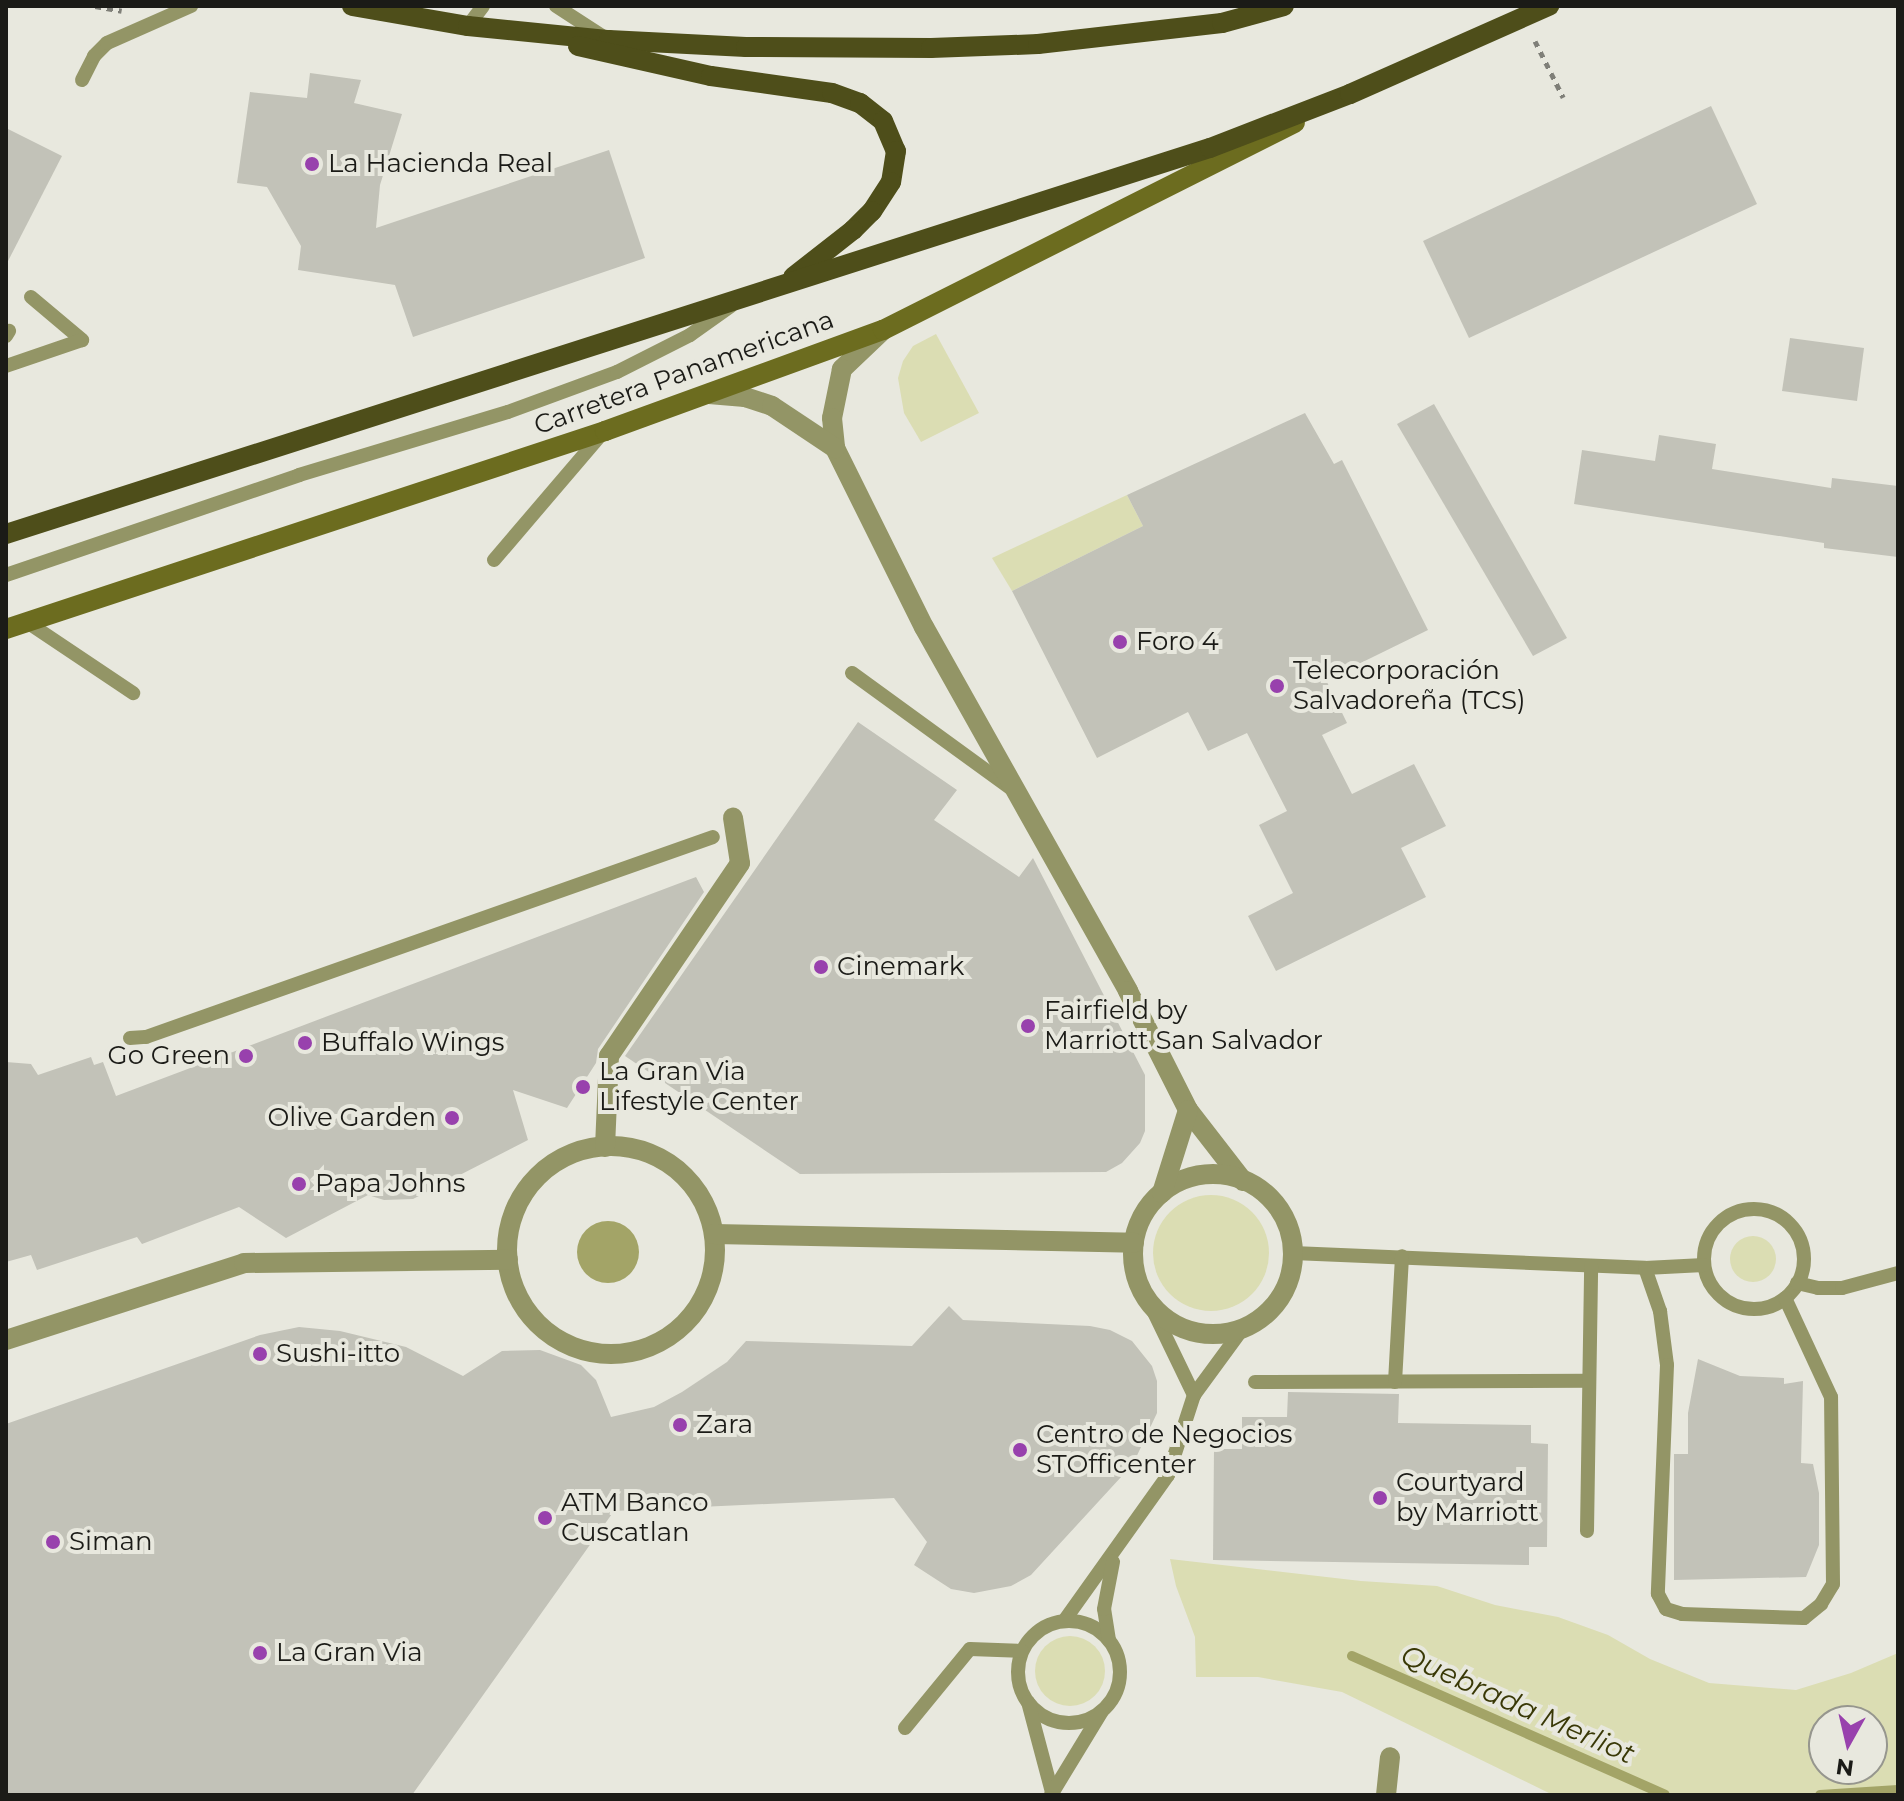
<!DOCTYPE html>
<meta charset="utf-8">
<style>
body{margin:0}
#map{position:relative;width:1904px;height:1801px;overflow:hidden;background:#e8e8de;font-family:Montserrat,sans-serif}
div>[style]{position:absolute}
.green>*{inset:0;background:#dbddb3}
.round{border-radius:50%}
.water>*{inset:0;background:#a3a467}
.stream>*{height:10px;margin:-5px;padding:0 5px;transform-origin:5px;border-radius:5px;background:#a3a467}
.building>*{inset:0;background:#c2c2b8}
.path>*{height:5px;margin-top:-2.5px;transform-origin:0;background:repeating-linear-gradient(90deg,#7f7f78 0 6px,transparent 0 12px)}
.lane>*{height:14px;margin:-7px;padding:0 7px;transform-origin:7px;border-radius:7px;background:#939566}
.lane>.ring{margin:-7px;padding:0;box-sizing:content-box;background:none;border:14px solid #939566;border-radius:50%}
.street>*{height:20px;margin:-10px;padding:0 10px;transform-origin:10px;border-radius:10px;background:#939566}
.street>.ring{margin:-10px;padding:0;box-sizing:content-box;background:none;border:20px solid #939566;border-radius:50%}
.secondary>*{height:20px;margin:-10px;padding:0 10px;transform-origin:10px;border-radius:10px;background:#6c6c1f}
.primary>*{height:20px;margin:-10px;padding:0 10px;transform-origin:10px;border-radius:10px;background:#4e4e1a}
.dots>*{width:22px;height:22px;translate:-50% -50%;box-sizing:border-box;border:4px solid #e8e8de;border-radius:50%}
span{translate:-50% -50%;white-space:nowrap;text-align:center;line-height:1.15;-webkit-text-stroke:8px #e8e8de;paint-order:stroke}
.poi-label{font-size:26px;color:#1b1b17}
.left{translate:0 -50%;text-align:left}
.right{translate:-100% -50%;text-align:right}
.street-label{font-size:26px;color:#1b1b17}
.water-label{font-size:28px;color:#393806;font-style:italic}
.frame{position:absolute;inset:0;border:8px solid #1b1b17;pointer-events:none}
.north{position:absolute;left:1808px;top:1705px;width:80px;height:80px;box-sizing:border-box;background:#e8e8de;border:2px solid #96968e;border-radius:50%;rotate:188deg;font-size:22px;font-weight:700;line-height:32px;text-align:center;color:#1b1b17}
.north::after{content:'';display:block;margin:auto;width:28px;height:36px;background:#9841ad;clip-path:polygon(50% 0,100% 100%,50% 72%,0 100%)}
</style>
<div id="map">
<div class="green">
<i style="clip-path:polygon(936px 334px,979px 413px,921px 442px,904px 413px,898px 378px,903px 361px,913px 346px)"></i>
<i style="clip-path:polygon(1127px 495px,1143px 526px,1012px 591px,992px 558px)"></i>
<i class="round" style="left:1153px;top:1195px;width:116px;height:116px"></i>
<i class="round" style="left:1730px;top:1236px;width:46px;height:46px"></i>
<i style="clip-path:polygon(evenodd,1170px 1559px,1361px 1581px,1437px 1586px,1495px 1605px,1558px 1617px,1608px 1635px,1650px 1659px,1709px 1683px,1796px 1690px,1851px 1673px,1898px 1653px,1898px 1795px,1553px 1795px,1342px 1692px,1258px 1677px,1196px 1677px,1195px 1637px,1176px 1586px,1170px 1559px,1872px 1721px,1872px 1769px,1824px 1769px,1824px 1721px,1872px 1721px)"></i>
<i class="round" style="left:1035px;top:1636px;width:70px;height:70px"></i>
</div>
<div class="water">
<i class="round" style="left:577px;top:1221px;width:62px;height:62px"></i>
</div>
<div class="stream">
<i style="left:1352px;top:1656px;width:342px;rotate:23.9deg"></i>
<i style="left:1820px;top:1795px;width:78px;rotate:-3.7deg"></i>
</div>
<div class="building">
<i style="clip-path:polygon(310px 73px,361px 80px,354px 103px,402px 114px,380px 185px,376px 228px,609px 150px,645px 258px,413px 337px,395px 285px,298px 270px,301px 246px,267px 187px,237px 183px,250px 92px,307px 98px)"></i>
<i style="clip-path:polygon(1711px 106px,1757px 204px,1469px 338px,1423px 241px)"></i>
<i style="clip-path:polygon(6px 128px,62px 156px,6px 265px)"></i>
<i style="clip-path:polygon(1790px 338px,1864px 348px,1857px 401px,1782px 391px)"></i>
<i style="clip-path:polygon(1434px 404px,1567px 638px,1533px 656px,1397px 424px)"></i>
<i style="clip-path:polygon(1305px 413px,1334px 464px,1342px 460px,1428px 630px,1326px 680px,1347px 723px,1322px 735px,1352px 794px,1414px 764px,1446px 826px,1401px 848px,1426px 897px,1276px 971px,1248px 916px,1293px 893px,1259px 825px,1287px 811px,1247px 733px,1208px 751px,1188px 712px,1097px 758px,1012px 591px,1143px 526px,1127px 495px)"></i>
<i style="clip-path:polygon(1659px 435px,1716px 444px,1712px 469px,1831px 488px,1832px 478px,1898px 486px,1898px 557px,1824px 548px,1824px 543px,1574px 504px,1582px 450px,1655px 461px)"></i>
<i style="clip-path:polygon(858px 722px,957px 790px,934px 820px,1019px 877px,1033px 858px,1145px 1075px,1145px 1131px,1140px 1143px,1122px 1163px,1106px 1172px,800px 1174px,625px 1056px)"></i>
<i style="clip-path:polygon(696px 877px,704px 892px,598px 1049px,596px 1063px,567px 1108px,513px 1090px,528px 1140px,413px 1199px,384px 1200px,368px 1195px,286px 1238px,239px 1207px,142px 1244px,137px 1237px,37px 1270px,31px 1255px,6px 1262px,6px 1062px,31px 1064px,38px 1075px,91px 1057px,94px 1065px,103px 1062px,116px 1096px)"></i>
<i style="clip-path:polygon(949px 1306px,963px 1320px,1090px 1326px,1110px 1330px,1132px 1341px,1152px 1366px,1157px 1381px,1157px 1413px,1133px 1464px,1031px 1575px,1011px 1586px,974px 1593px,951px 1589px,914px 1565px,927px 1542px,894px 1498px,614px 1511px,412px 1795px,6px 1795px,6px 1424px,260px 1335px,299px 1327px,340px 1331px,406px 1347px,463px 1376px,502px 1351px,540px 1350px,581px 1365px,596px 1380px,611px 1417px,654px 1407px,682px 1392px,727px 1362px,746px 1341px,912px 1346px)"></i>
<i style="clip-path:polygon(1698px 1359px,1740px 1376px,1784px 1378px,1784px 1384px,1803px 1381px,1801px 1463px,1813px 1464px,1819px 1493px,1819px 1545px,1806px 1577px,1674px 1580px,1674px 1454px,1688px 1454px,1688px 1413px)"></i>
<i style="clip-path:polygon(1288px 1392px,1399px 1394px,1398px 1423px,1531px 1425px,1531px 1443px,1548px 1444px,1547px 1547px,1529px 1547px,1529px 1565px,1213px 1560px,1214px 1449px,1242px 1449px,1242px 1417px,1287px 1417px)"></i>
</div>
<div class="path">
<i style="left:95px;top:6px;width:27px;rotate:10deg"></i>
<i style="left:1535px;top:41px;width:63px;rotate:63.4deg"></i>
</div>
<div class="lane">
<i style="left:556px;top:6px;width:59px;rotate:33.1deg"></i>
<i style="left:468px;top:26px;width:25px;rotate:-53deg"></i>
<i style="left:82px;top:80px;width:27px;rotate:-63deg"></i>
<i style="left:94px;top:56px;width:18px;rotate:-45deg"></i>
<i style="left:107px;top:43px;width:92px;rotate:-23.8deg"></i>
<i style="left:31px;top:297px;width:67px;rotate:40.1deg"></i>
<i style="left:6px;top:336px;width:6px;rotate:-59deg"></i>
<i style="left:6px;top:366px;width:80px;rotate:-18.9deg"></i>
<i style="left:494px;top:560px;width:170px;rotate:-49.5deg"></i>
<i style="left:6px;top:575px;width:310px;rotate:-18.8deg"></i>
<i style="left:299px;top:475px;width:218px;rotate:-16.8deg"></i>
<i style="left:508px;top:412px;width:116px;rotate:-20.2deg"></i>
<i style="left:617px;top:372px;width:82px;rotate:-26.9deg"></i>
<i style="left:690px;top:335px;width:50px;rotate:-35.3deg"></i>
<i style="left:27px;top:622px;width:128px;rotate:33.8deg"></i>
<i style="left:852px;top:673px;width:195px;rotate:36deg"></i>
<i style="left:130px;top:1038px;width:16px;rotate:-4deg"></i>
<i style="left:146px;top:1037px;width:601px;rotate:-19.43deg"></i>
<i class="ring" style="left:1704px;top:1209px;width:86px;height:86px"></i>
<i style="left:1293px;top:1253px;width:352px;rotate:2.4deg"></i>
<i style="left:1645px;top:1268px;width:59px;rotate:-2.9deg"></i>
<i style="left:1645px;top:1268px;width:46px;rotate:70.8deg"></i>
<i style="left:1660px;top:1311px;width:54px;rotate:82.6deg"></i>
<i style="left:1667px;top:1365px;width:229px;rotate:92.3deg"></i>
<i style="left:1658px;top:1594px;width:17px;rotate:62deg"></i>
<i style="left:1666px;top:1609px;width:17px;rotate:17deg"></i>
<i style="left:1682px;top:1614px;width:122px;rotate:1.9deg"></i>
<i style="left:1804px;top:1618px;width:22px;rotate:-39deg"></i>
<i style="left:1821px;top:1604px;width:23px;rotate:-59deg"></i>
<i style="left:1833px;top:1584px;width:187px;rotate:-90.6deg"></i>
<i style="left:1831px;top:1397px;width:109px;rotate:-114.9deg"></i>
<i style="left:1797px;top:1283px;width:22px;rotate:13deg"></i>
<i style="left:1818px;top:1288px;width:24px"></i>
<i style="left:1842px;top:1288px;width:58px;rotate:-15deg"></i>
<i style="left:1148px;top:1300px;width:106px;rotate:64.2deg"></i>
<i style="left:1255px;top:1382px;width:334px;rotate:-0.2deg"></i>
<i style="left:1395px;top:1382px;width:126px;rotate:-86.8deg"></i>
<i style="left:1587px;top:1531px;width:265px;rotate:-89.1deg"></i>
<i style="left:1064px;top:1621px;width:179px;rotate:-54.5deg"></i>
<i style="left:1168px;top:1475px;width:84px;rotate:-72deg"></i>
<i style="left:1194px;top:1395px;width:83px;rotate:-53.8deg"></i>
<i class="ring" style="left:1018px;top:1621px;width:88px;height:88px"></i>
<i style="left:1109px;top:1640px;width:31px;rotate:-99deg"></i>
<i style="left:1104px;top:1609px;width:48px;rotate:-79.2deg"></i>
<i style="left:1028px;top:1702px;width:93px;rotate:75.1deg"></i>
<i style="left:905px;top:1728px;width:102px;rotate:-50.6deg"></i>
<i style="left:970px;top:1649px;width:52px;rotate:2.2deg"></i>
<i style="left:1051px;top:1795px;width:98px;rotate:-58.7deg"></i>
</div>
<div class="street">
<i style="left:883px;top:330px;width:57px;rotate:136.4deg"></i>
<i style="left:842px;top:369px;width:50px;rotate:101.5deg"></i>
<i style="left:832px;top:418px;width:30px;rotate:84deg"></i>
<i style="left:835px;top:448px;width:200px;rotate:63.6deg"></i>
<i style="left:924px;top:627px;width:417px;rotate:60.7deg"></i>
<i style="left:1128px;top:991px;width:133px;rotate:63.2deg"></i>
<i style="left:1188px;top:1110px;width:90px;rotate:52.2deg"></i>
<i style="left:709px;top:394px;width:36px;rotate:5deg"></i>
<i style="left:745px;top:397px;width:28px;rotate:18deg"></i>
<i style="left:772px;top:406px;width:76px;rotate:33.7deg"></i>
<i class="ring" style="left:507px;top:1146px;width:188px;height:188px"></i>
<i style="left:605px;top:1147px;width:91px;rotate:-87.5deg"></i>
<i style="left:609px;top:1056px;width:233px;rotate:-55.8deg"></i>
<i style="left:740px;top:863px;width:46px;rotate:-98.8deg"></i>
<i class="ring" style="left:1133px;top:1174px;width:140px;height:140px"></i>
<i style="left:1162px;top:1193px;width:87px;rotate:-72.6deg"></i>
<i style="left:714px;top:1234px;width:420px;rotate:1.2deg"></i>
<i style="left:6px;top:1340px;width:250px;rotate:-17.9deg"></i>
<i style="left:244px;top:1263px;width:264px;rotate:-0.7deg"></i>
<i style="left:1386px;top:1795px;width:38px;rotate:-84deg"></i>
</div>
<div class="secondary">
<i style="left:6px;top:629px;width:631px;rotate:-18.29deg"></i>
<i style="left:605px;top:431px;width:296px;rotate:-20deg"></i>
<i style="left:883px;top:330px;width:461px;rotate:-26.7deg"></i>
</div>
<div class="primary">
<i style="left:352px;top:6px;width:118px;rotate:9.8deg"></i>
<i style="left:468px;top:26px;width:142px;rotate:5.7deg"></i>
<i style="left:609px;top:40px;width:137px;rotate:2.9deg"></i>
<i style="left:746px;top:47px;width:185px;rotate:0.3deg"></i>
<i style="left:931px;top:48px;width:107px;rotate:-2.1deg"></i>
<i style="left:1038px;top:44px;width:185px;rotate:-6.5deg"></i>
<i style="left:1222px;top:23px;width:64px;rotate:-15.3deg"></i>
<i style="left:578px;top:46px;width:136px;rotate:12.7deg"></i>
<i style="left:711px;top:76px;width:122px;rotate:8deg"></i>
<i style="left:832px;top:93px;width:30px;rotate:20deg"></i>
<i style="left:860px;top:103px;width:29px;rotate:38deg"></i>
<i style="left:883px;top:121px;width:33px;rotate:67deg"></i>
<i style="left:896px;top:151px;width:31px;rotate:99deg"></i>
<i style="left:891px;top:182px;width:35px;rotate:123deg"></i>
<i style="left:872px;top:211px;width:27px;rotate:135deg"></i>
<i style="left:853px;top:230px;width:76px;rotate:141.9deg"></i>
<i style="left:6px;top:534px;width:1264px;rotate:-17.78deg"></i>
<i style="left:1210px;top:148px;width:150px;rotate:-21.1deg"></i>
<i style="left:1350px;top:94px;width:218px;rotate:-23.9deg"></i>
</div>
<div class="dots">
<i style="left:312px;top:164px;background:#9841ad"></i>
<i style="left:1120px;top:642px;background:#9841ad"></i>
<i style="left:1277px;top:686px;background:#9841ad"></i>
<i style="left:821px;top:967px;background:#9841ad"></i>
<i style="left:1028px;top:1026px;background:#9841ad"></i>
<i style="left:305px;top:1043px;background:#9841ad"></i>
<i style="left:246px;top:1056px;background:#9841ad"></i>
<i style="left:583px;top:1087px;background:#9841ad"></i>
<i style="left:452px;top:1118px;background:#9841ad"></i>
<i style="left:299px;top:1184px;background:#9841ad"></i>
<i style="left:260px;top:1354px;background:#9841ad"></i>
<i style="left:680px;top:1425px;background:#9841ad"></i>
<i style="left:1020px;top:1450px;background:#9841ad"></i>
<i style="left:1380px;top:1498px;background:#9841ad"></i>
<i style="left:545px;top:1518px;background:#9841ad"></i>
<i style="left:53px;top:1542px;background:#9841ad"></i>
<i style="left:260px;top:1653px;background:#9841ad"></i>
</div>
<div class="poi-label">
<span class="left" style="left:328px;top:164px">La Hacienda Real</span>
<span class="left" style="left:1136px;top:642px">Foro 4</span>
<span class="left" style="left:1293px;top:686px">Telecorporación<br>Salvadoreña (TCS)</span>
<span class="left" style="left:837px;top:967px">Cinemark</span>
<span class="left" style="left:1044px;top:1026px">Fairfield by<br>Marriott San Salvador</span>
<span class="left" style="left:321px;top:1043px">Buffalo Wings</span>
<span class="right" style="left:230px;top:1056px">Go Green</span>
<span class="left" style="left:599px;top:1087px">La Gran Via<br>Lifestyle Center</span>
<span class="right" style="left:436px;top:1118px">Olive Garden</span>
<span class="left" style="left:315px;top:1184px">Papa Johns</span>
<span class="left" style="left:276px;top:1354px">Sushi-itto</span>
<span class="left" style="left:696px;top:1425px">Zara</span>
<span class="left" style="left:1036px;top:1450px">Centro de Negocios<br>STOfficenter</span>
<span class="left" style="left:1396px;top:1498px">Courtyard<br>by Marriott</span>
<span class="left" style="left:561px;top:1518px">ATM Banco<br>Cuscatlan</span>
<span class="left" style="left:69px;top:1542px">Siman</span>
<span class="left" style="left:276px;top:1653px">La Gran Via</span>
</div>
<div class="street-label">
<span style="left:684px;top:373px;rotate:-20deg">Carretera Panamericana</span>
</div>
<div class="water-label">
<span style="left:1518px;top:1704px;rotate:24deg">Quebrada Merliot</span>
</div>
<div class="frame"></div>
<div class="north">N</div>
</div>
